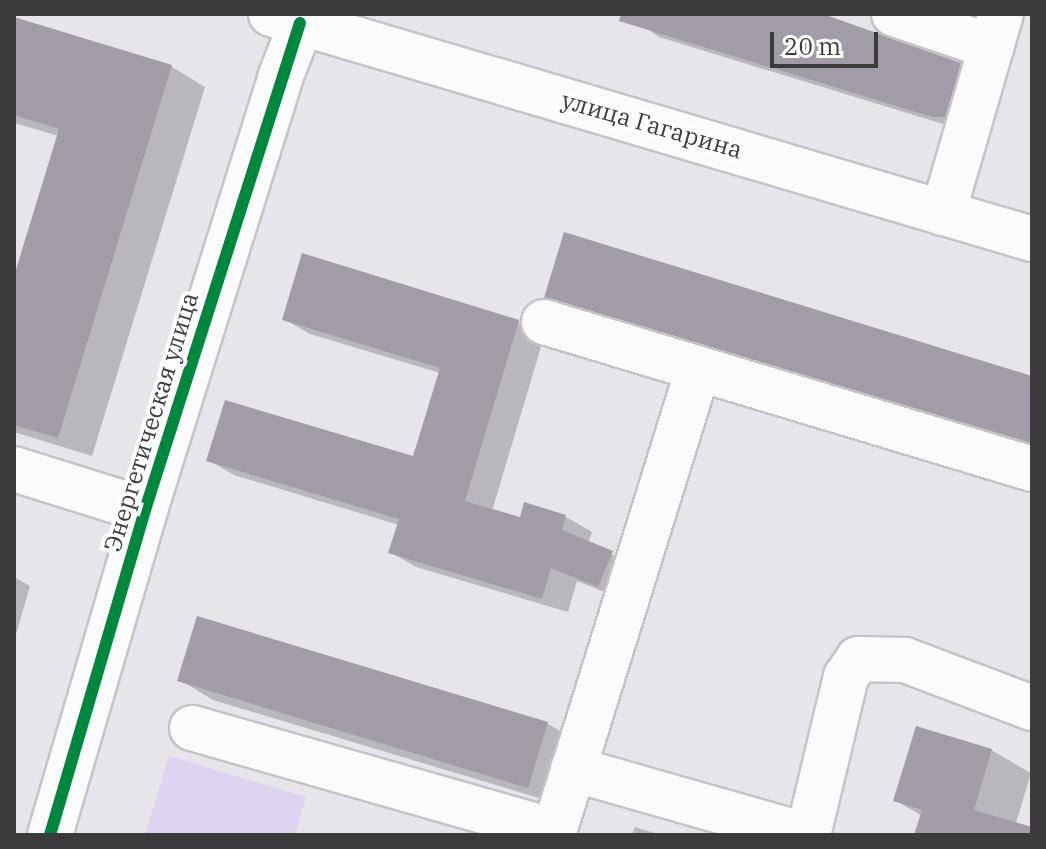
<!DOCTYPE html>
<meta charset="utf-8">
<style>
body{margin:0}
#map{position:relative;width:1046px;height:849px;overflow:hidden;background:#e7e5ea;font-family:"IBM Plex Serif",serif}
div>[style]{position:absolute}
.green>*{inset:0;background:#ded3f1}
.shadow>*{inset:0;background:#0003}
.building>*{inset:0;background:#a19ca8}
.roads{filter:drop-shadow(2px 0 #c4c3c6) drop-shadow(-2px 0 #c4c3c6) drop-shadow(0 2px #c4c3c6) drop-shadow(0 -2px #c4c3c6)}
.minor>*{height:44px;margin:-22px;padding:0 22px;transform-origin:22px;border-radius:22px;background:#fbfbfc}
.major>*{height:44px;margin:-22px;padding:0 22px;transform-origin:22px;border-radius:22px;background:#fbfbfc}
.cycleway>*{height:12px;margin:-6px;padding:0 6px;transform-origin:6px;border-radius:6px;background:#00873e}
span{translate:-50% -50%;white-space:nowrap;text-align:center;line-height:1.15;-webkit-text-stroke:8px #fff;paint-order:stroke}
.street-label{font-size:24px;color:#3b3a3d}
.frame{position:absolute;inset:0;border:16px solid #3b3a3d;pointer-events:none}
.scale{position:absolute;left:770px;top:32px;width:108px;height:36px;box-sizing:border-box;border:4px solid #3b3a3d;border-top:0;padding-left:10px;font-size:24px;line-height:28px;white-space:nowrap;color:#3b3a3d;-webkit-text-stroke:6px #fff;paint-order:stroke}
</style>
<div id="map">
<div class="green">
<i style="clip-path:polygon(169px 756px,306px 797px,295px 835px,145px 835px)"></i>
</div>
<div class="shadow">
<i style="clip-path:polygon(626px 14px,816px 14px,960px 65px,994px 84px,979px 135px,659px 37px)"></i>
<i style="clip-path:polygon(14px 19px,172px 67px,205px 87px,92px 456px,14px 432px,14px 282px,59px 136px,14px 123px)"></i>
<i style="clip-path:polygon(546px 297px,1032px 378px,1032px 452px,584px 319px)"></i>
<i style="clip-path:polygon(284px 319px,518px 322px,544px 337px,492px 511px,521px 520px,525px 505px,566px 517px,592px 532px,588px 543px,638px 567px,624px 600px,577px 581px,568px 612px,416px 567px,390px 552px,399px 525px,234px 475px,208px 460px,414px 458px,440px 373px,310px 334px)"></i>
<i style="clip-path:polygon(14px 577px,30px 586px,14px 641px)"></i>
<i style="clip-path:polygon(199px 618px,548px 724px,581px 743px,562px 805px,213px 700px,180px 680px)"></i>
<i style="clip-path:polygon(991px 750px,1031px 773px,1014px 830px,1022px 835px,916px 835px,922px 816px,895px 800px)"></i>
<i style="clip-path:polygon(635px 827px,661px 835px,632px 835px)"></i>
</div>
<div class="building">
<i style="clip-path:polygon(621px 14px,823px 14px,961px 63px,945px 117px,932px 117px,619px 21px)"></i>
<i style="clip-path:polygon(14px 17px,172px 65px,58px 438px,14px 425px,14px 276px,59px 129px,14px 115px)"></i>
<i style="clip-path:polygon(564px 232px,1032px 376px,1032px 443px,544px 298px)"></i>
<i style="clip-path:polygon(302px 253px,519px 320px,465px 501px,520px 517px,524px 502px,566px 515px,562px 530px,613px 551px,598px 587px,551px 568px,542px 599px,388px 553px,399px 519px,206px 461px,225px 400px,413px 456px,440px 368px,282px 320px)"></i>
<i style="clip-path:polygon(197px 616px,548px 722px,528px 788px,177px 681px)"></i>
<i style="clip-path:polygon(916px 726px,992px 749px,974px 810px,1032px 827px,1032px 835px,914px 835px,922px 810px,893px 801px)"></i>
</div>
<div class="roads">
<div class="minor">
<i style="left:894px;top:14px;width:103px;rotate:18.6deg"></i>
<i style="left:943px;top:213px;width:207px;rotate:-73.8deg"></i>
<i style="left:544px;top:322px;width:510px;rotate:16.76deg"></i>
<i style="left:14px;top:469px;width:137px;rotate:17.4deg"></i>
<i style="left:192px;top:728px;width:376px;rotate:15.9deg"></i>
<i style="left:573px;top:769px;width:240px;rotate:15.9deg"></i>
<i style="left:50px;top:835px;width:339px;rotate:-73.7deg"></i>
<i style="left:145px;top:510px;width:453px;rotate:-72.6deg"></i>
<i style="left:280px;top:78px;width:69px;rotate:-68.7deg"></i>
<i style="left:553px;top:835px;width:485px;rotate:-72.7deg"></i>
<i style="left:808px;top:835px;width:163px;rotate:-76.5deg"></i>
<i style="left:846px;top:677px;width:22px;rotate:-56deg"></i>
<i style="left:858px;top:659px;width:47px;rotate:1.2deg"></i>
<i style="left:905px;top:660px;width:136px;rotate:20.7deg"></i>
</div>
<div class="major">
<i style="left:271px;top:14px;width:794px;rotate:16.47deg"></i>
</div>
</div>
<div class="cycleway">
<i style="left:50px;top:835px;width:339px;rotate:-73.7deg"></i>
<i style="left:145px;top:510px;width:511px;rotate:-72.35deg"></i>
</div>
<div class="street-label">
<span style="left:652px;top:125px;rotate:16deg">улица Гагарина</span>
<span style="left:151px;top:422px;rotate:-73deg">Энергетическая улица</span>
</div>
<div class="frame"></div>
<div class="scale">20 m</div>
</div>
